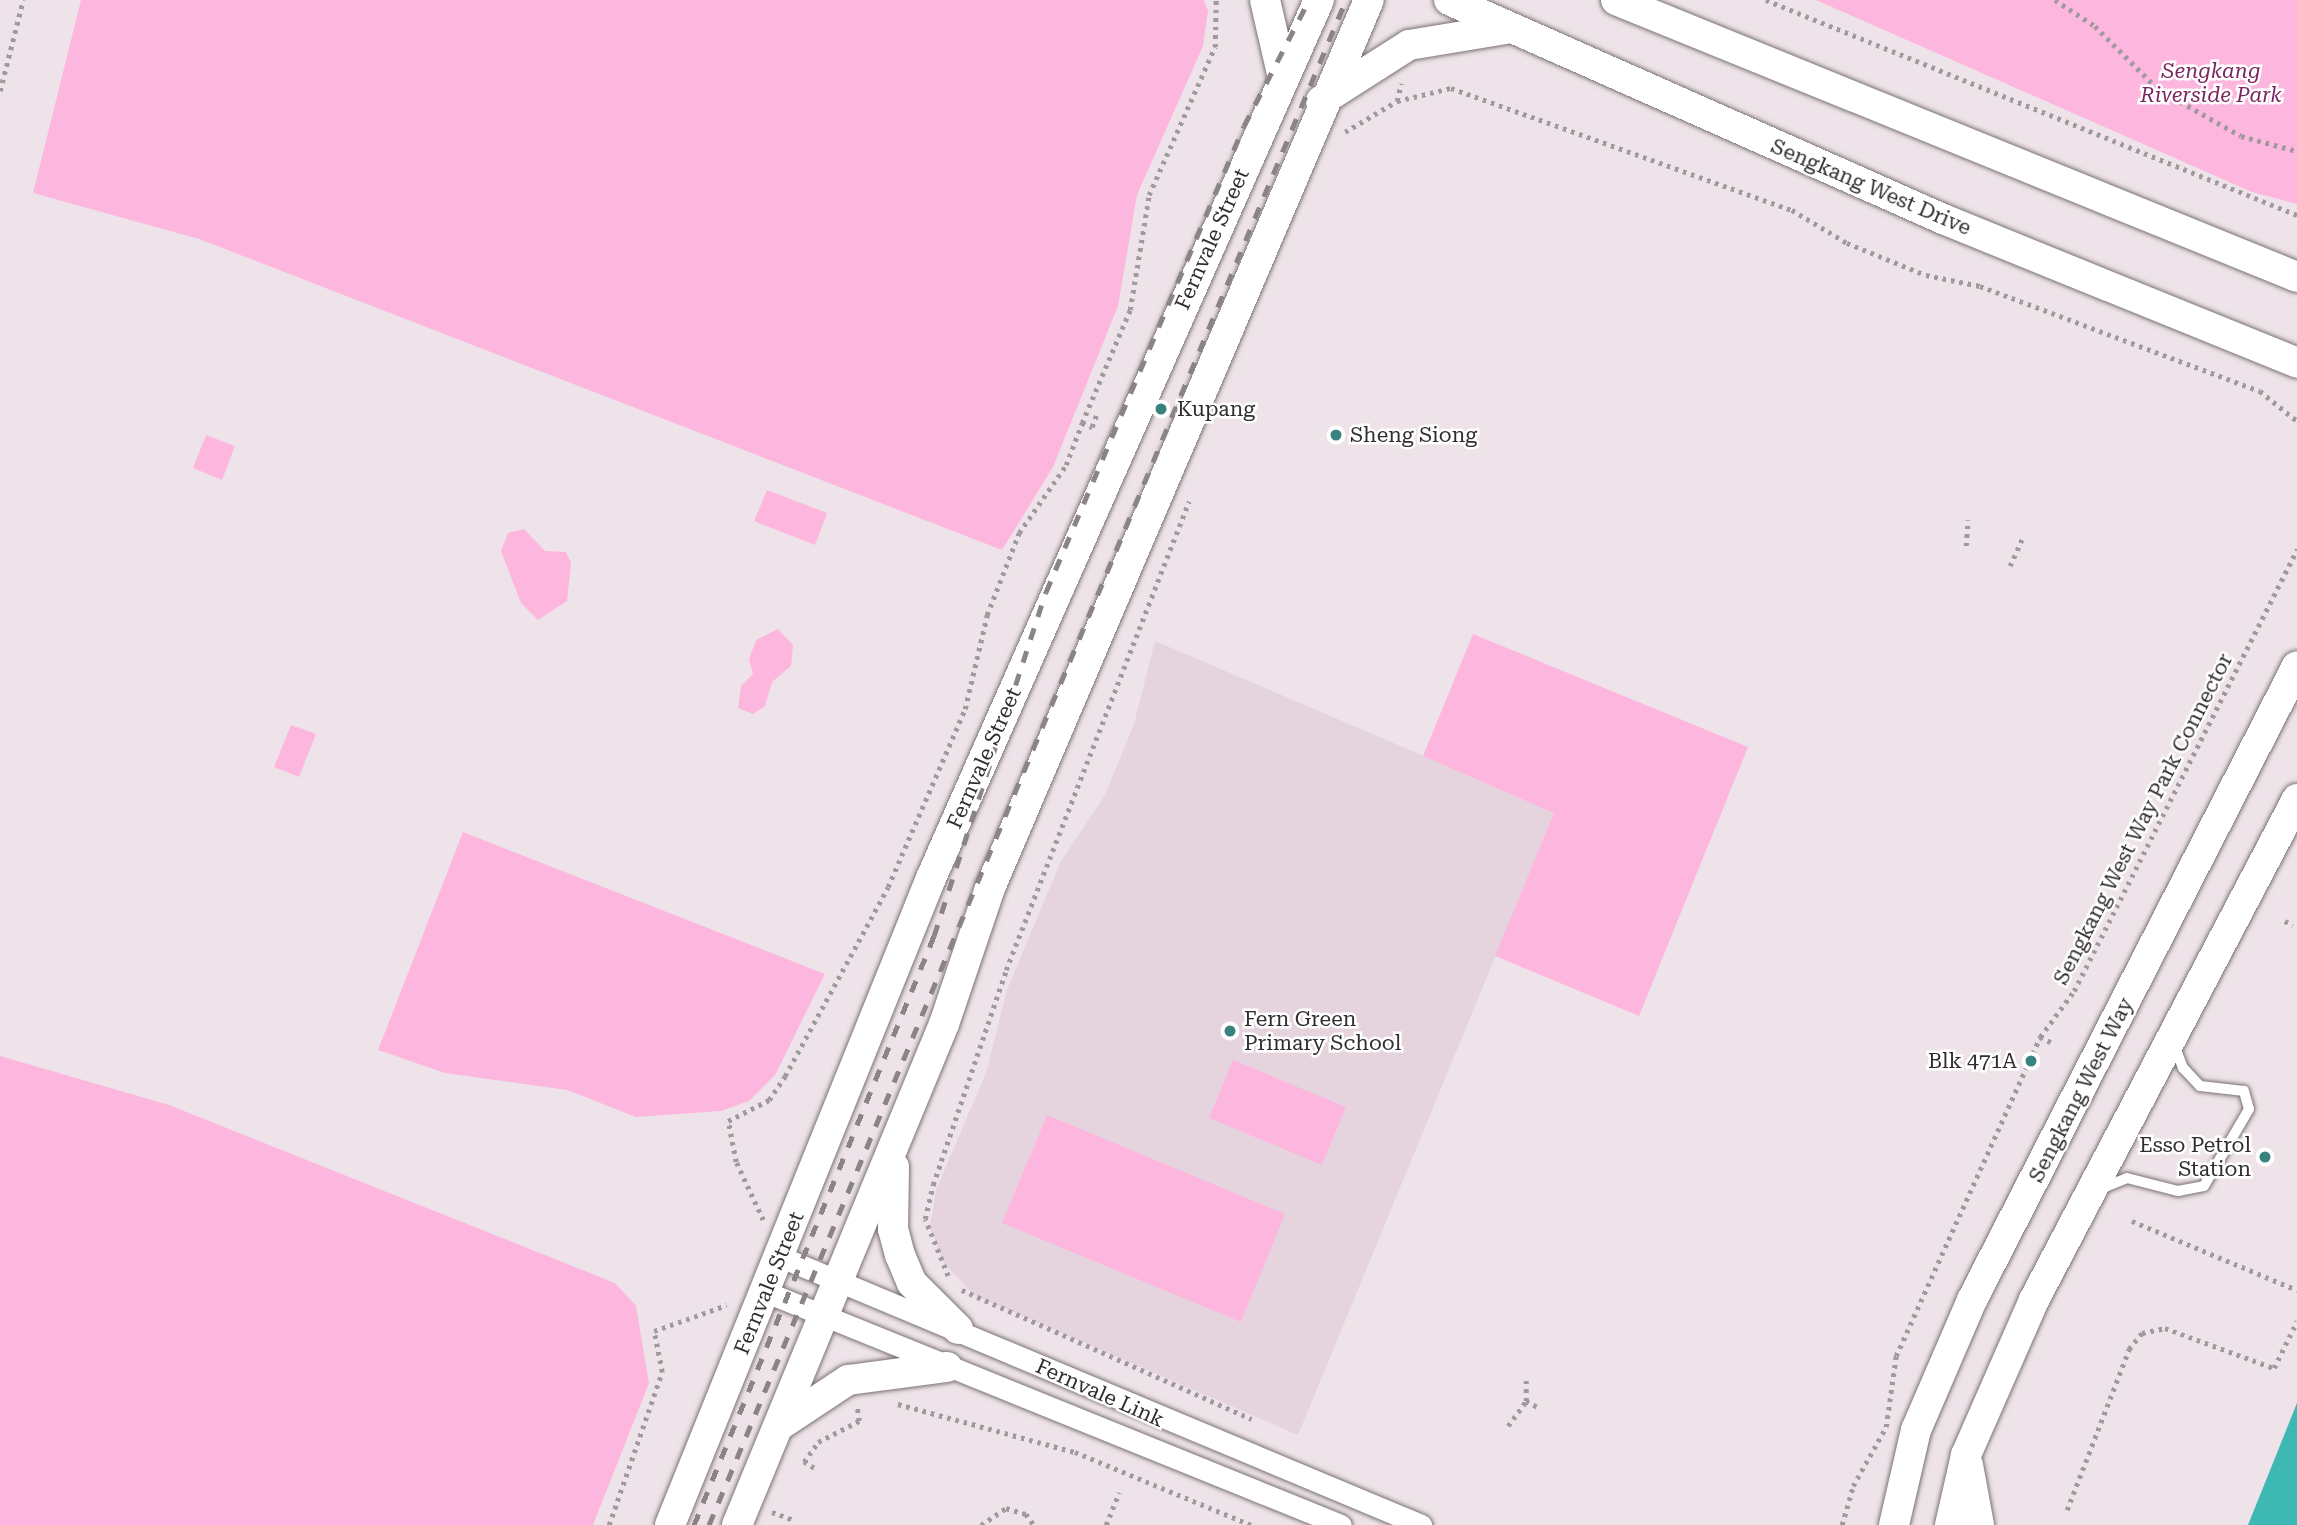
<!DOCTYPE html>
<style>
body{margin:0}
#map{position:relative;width:2297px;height:1525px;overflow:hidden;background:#ede3e8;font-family:"Roboto Serif",serif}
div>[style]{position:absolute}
.built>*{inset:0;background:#e5d4dd}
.green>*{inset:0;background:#fdb7df}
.water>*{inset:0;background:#3eb8b3}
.path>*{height:4.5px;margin-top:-2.25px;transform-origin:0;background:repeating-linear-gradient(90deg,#a0999d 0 3.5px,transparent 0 8.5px)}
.roads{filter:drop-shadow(0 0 2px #7a7276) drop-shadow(0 0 2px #7a7276)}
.lane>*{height:10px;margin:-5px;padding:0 5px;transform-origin:5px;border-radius:5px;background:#fff}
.street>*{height:21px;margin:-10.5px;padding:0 10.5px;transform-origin:10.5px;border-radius:10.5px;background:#fff}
.secondary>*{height:30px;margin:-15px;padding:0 15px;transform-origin:15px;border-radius:15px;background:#fff}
.rail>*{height:5px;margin-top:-2.5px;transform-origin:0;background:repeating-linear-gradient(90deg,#8a8487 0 12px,transparent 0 24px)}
.dots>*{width:19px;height:19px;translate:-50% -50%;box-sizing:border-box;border:4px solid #fff;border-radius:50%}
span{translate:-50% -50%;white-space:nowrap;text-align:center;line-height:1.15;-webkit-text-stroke:5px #fff;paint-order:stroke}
.park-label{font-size:21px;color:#7c265f;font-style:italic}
.street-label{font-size:21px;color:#302d2f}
.poi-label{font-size:21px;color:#302d2f}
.left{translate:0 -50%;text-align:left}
.right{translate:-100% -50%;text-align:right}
</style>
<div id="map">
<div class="built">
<div style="clip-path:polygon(1155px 641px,1555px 812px,1298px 1435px,974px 1295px,943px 1262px,930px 1227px,936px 1190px,986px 1073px,1007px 990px,1061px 861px,1105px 795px,1134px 724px)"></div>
</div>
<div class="green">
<div style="clip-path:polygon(81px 0,1204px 0,1208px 11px,1203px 46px,1137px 195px,1118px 306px,1053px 467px,1002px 550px,199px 239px,33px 193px)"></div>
<div style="clip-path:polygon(1816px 0,2297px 0,2297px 204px,2252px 192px)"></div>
<div style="clip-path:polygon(206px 435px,235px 446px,222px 480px,193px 468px)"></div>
<div style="clip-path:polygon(767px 490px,827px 513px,815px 545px,754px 521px)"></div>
<div style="clip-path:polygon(524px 529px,545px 551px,566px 552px,571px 563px,567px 601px,538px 620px,521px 603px,501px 551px,508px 533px)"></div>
<div style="clip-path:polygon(778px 629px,793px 645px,791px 666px,772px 682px,765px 706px,753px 714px,738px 708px,741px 686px,753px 674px,749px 659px,756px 640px)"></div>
<div style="clip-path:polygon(1473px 634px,1748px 747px,1639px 1016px,1495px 956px,1554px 813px,1423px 756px)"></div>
<div style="clip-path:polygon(291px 725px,316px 734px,299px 777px,274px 767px)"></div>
<div style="clip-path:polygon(463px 832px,825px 974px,775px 1075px,749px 1101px,721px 1111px,636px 1117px,567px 1090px,445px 1073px,378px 1050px)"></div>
<div style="clip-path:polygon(0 1056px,169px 1105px,615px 1283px,636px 1306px,649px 1383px,593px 1525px,0 1525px)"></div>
<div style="clip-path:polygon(1233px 1060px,1346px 1107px,1322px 1165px,1209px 1118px)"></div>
<div style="clip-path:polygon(1047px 1115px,1285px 1214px,1241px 1322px,1002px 1223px)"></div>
</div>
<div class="water">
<div style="clip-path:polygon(2297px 1403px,2297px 1525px,2248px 1525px)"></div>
</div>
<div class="path">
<div style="left:1766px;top:0;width:573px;rotate:22.04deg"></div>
<div style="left:2055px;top:0;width:48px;rotate:33deg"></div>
<div style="left:2095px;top:26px;width:89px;rotate:45deg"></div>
<div style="left:2158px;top:89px;width:95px;rotate:29.5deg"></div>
<div style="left:2241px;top:136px;width:58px;rotate:15deg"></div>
<div style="left:0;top:91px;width:94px;rotate:-75.8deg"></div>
<div style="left:1397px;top:101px;width:56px;rotate:-13.5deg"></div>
<div style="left:1451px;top:88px;width:362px;rotate:19.7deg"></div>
<div style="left:1792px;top:210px;width:64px;rotate:31deg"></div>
<div style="left:1847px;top:243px;width:85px;rotate:22.1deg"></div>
<div style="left:1926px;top:275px;width:55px;rotate:11.5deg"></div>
<div style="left:1980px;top:286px;width:299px;rotate:20.6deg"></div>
<div style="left:2260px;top:391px;width:48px;rotate:39deg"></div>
<div style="left:1345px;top:132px;width:61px;rotate:-30.8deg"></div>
<div style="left:1397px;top:101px;width:18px;rotate:-77deg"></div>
<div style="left:1082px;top:423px;width:123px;rotate:-67deg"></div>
<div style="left:1130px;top:310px;width:117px;rotate:-80.6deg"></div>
<div style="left:1149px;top:195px;width:162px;rotate:-66deg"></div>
<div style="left:1215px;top:47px;width:47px;rotate:-88.8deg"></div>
<div style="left:1966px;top:546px;width:26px;rotate:-86deg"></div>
<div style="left:2010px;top:566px;width:30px;rotate:-66deg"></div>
<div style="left:2285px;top:921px;width:9px;rotate:32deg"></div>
<div style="left:2040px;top:1037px;width:14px;rotate:25deg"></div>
<div style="left:763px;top:1220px;width:64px;rotate:-115deg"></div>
<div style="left:736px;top:1162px;width:42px;rotate:-101deg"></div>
<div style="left:728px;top:1121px;width:46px;rotate:-27.1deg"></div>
<div style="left:769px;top:1100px;width:29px;rotate:-56deg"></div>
<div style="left:785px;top:1076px;width:215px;rotate:-61.4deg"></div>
<div style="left:888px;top:887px;width:194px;rotate:-66.6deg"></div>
<div style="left:965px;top:709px;width:97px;rotate:-76.8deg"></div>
<div style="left:987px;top:615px;width:88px;rotate:-68.7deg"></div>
<div style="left:1019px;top:533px;width:83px;rotate:-55.3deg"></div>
<div style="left:1066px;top:465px;width:45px;rotate:-69.1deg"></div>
<div style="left:1082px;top:423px;width:11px;rotate:22deg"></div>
<div style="left:1092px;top:427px;width:15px;rotate:-70deg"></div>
<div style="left:2132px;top:1221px;width:179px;rotate:22.7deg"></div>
<div style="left:948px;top:1276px;width:61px;rotate:-112deg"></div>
<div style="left:925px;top:1219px;width:35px;rotate:-77deg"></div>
<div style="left:933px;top:1185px;width:227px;rotate:-71.2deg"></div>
<div style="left:1006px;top:970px;width:503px;rotate:-68.68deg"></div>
<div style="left:962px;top:1290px;width:317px;rotate:24deg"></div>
<div style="left:1526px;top:1401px;width:25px;rotate:-90deg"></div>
<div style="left:1526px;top:1401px;width:13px;rotate:27deg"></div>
<div style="left:898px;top:1404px;width:183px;rotate:15.2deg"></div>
<div style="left:1075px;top:1452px;width:191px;rotate:22.5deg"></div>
<div style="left:1508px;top:1426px;width:31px;rotate:-54deg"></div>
<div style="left:814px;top:1468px;width:12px;rotate:-149deg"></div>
<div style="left:804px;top:1462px;width:24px;rotate:-55deg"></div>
<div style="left:818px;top:1442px;width:46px;rotate:-27.1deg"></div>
<div style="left:859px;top:1421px;width:15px;rotate:-98deg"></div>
<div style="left:2067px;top:1510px;width:173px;rotate:-68.9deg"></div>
<div style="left:2129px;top:1349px;width:21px;rotate:-51deg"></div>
<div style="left:2142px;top:1333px;width:24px;rotate:-12deg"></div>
<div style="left:2165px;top:1328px;width:116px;rotate:20.2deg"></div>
<div style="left:2274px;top:1368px;width:52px;rotate:-63.9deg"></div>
<div style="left:772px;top:1512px;width:23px;rotate:20deg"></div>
<div style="left:609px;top:1525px;width:162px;rotate:-70.9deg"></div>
<div style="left:662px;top:1372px;width:42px;rotate:-101deg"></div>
<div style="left:654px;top:1331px;width:77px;rotate:-19.6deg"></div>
<div style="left:981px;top:1525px;width:30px;rotate:-34deg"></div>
<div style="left:1006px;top:1508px;width:21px;rotate:17deg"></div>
<div style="left:1026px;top:1514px;width:14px;rotate:54deg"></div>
<div style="left:1106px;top:1525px;width:35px;rotate:-68deg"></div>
<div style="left:1842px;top:1525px;width:41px;rotate:-74.2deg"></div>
<div style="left:1853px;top:1486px;width:68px;rotate:-60.8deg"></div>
<div style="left:1886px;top:1427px;width:72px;rotate:-82deg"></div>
<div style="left:1896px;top:1356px;width:350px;rotate:-65.7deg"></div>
<div style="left:2040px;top:1037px;width:57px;rotate:-53.5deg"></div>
<div style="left:2074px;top:991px;width:495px;rotate:-63.2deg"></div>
</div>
<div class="roads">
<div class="lane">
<div style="left:2100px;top:1189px;width:29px;rotate:-22deg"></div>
<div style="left:2127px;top:1178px;width:53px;rotate:14.3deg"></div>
<div style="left:2178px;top:1191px;width:26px;rotate:-11deg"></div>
<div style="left:2204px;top:1186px;width:89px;rotate:-59.7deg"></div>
<div style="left:2249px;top:1109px;width:19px;rotate:-106deg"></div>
<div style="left:2244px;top:1091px;width:44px;rotate:-173.5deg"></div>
<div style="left:2200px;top:1086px;width:25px;rotate:-133deg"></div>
<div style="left:2183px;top:1068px;width:25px;rotate:-111deg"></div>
</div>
<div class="street">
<div style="left:781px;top:1257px;width:694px;rotate:22.72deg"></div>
<div style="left:766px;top:1292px;width:620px;rotate:22.06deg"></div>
</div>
<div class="secondary">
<div style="left:1265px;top:0;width:80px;rotate:77deg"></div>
<div style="left:1449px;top:0;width:540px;rotate:23.91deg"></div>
<div style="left:1943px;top:219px;width:382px;rotate:22.1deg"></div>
<div style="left:1616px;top:0;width:735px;rotate:22.13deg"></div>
<div style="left:1321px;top:101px;width:104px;rotate:-32.5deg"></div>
<div style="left:1409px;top:45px;width:98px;rotate:-9.4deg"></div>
<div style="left:894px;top:1167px;width:62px;rotate:90.9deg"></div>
<div style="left:893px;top:1229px;width:27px;rotate:75deg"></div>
<div style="left:900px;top:1255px;width:30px;rotate:67deg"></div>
<div style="left:912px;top:1283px;width:65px;rotate:45deg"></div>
<div style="left:780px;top:1425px;width:82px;rotate:-33.5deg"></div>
<div style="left:848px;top:1380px;width:100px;rotate:-7.5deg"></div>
<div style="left:1968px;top:1465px;width:61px;rotate:79.6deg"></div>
<div style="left:670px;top:1525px;width:698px;rotate:-68.03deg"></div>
<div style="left:931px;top:878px;width:960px;rotate:-66.16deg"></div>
<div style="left:737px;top:1525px;width:542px;rotate:-67.55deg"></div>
<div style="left:944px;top:1024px;width:144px;rotate:-71.3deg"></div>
<div style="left:990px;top:888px;width:965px;rotate:-66.89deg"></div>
<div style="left:1894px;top:1525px;width:98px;rotate:-77deg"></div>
<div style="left:1916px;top:1430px;width:142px;rotate:-66.7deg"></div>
<div style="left:1972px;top:1300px;width:712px;rotate:-62.86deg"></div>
<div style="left:1950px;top:1525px;width:72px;rotate:-77.1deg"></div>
<div style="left:1966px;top:1455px;width:169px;rotate:-66.3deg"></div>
<div style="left:2034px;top:1300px;width:566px;rotate:-62.3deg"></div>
</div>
</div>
<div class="rail">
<div style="left:694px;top:1525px;width:636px;rotate:-67.83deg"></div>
<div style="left:934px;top:936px;width:362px;rotate:-72deg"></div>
<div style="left:1046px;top:592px;width:506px;rotate:-66.98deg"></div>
<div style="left:1244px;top:126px;width:142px;rotate:-62.7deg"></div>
<div style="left:709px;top:1525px;width:1653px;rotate:-67.33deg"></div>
</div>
<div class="dots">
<div style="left:1161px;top:409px;background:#3a827f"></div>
<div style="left:1336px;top:435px;background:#3a827f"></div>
<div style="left:1230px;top:1031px;background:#3a827f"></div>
<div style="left:2031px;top:1061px;background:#3a827f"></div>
<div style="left:2265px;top:1157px;background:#3a827f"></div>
</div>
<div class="park-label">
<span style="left:2211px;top:83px">Sengkang<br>Riverside Park</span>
</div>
<div class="street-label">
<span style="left:1871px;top:187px;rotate:23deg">Sengkang West Drive</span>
<span style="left:1212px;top:239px;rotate:-66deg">Fernvale Street</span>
<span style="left:984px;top:758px;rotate:-66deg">Fernvale Street</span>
<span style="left:2143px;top:819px;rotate:-63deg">Sengkang West Way Park Connector</span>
<span style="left:2081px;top:1090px;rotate:-63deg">Sengkang West Way</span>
<span style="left:769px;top:1283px;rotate:-68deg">Fernvale Street</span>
<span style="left:1100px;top:1393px;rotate:24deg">Fernvale Link</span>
</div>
<div class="poi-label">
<span class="left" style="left:1177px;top:409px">Kupang</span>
<span class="left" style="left:1350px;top:435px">Sheng Siong</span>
<span class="left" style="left:1244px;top:1031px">Fern Green<br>Primary School</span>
<span class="right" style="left:2017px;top:1061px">Blk 471A</span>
<span class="right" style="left:2251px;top:1157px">Esso Petrol<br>Station</span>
</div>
</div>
